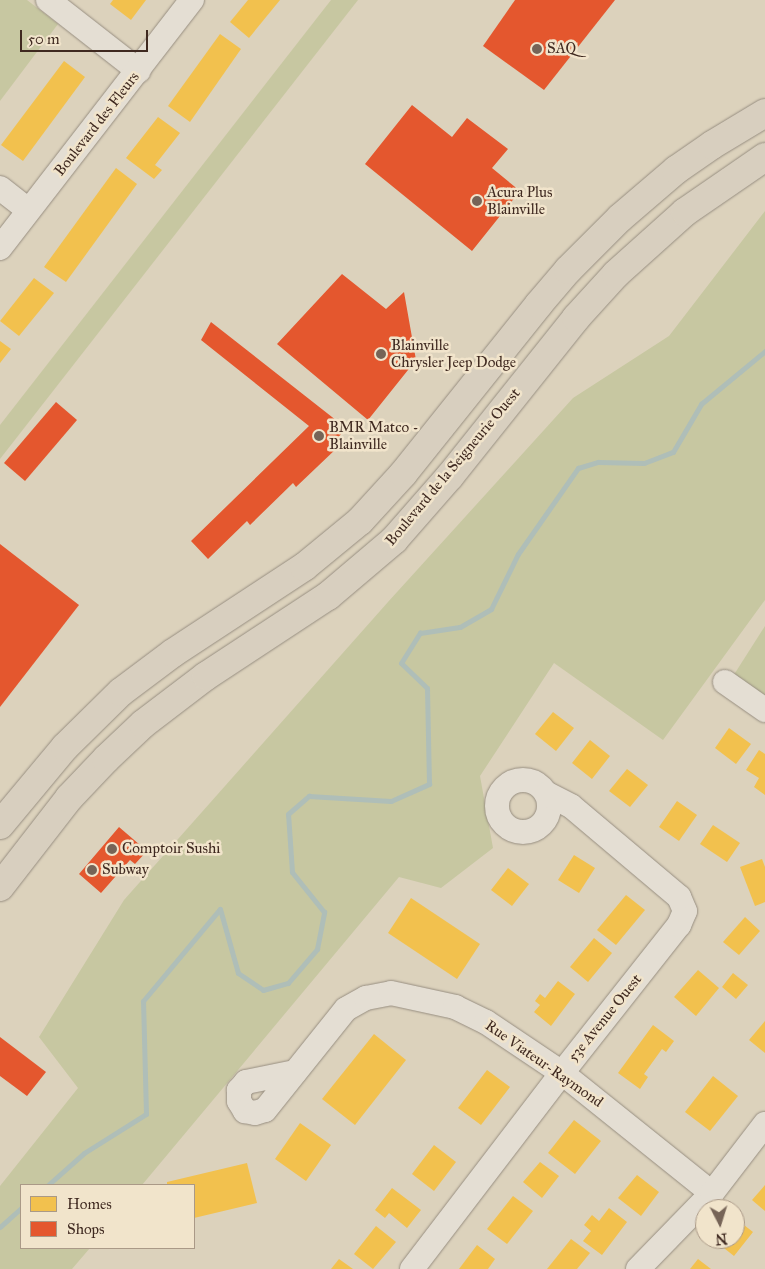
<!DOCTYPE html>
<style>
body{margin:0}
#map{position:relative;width:765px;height:1269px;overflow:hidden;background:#dcd2bc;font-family:"IM FELL Great Primer",serif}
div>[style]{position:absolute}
.green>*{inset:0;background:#c7c7a1}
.homes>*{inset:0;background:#f2c14e}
.shops>*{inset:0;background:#e4572e}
.stream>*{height:5px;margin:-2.5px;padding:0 2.5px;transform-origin:2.5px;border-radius:2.5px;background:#afbeb8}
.roads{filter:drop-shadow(0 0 1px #978e81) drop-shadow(0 0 1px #978e81)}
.minor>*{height:24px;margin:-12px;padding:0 12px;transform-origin:12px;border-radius:12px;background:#e4ded3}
.minor>.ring{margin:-12px;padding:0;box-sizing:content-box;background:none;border:24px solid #e4ded3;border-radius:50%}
.major>*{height:28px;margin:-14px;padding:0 14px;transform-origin:14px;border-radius:14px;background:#d8cfbf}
.dots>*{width:14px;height:14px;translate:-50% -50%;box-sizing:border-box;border:2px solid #f1e4cb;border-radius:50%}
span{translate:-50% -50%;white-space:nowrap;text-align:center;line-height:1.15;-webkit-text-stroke:5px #f1e4cb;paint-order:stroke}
.poi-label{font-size:15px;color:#3f2920}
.left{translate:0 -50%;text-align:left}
.street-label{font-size:15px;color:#3f2920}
.legend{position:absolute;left:20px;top:1184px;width:175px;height:65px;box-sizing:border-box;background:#f1e4cb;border:1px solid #aa9987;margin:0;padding:6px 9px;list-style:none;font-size:15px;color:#3f2920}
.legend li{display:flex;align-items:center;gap:10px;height:25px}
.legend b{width:25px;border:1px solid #aa9987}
.north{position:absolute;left:695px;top:1199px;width:50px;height:50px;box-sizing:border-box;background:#f1e4cb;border:1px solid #aa9987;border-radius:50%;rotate:175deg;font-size:14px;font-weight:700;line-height:20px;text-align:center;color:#3f2920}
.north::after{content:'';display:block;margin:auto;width:18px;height:22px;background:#766457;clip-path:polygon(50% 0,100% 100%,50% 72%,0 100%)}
.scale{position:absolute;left:20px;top:30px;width:128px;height:22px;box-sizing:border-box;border:2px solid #3f2920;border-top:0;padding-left:6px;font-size:15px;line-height:18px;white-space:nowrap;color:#3f2920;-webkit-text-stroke:4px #f1e4cb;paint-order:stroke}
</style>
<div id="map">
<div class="green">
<div style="clip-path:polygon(0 0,27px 0,58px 24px,0 101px)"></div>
<div style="clip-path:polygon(331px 0,358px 0,0 459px,0 425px)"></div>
<div style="clip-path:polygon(765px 211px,765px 600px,663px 740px,554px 663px,480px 776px,493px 848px,441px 888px,399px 877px,142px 1185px,21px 1185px,21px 1248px,90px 1248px,72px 1269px,0 1269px,0 1186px,78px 1088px,39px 1037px,124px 900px,388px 602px,573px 398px,669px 336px)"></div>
<div style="clip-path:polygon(765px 626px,765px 710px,728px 684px)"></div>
</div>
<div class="homes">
<div style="clip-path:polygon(113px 0,146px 0,131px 20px,110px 4px)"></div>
<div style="clip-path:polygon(248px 0,280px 0,249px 38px,230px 22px)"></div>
<div style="clip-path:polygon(220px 34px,241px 49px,190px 122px,168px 106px)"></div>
<div style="clip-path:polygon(64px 61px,85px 77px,23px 161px,1px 145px)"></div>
<div style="clip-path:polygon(158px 117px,180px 133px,155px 165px,162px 170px,154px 179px,126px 158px)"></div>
<div style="clip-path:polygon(116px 168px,137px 184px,66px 282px,44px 267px)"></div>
<div style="clip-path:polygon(34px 278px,54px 293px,19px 336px,0 321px)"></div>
<div style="clip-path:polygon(0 341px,11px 349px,0 363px)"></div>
<div style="clip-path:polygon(553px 712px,574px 728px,556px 751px,535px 734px)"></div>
<div style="clip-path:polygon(729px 728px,751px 744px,736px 764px,715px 748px)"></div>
<div style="clip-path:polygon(590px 740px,610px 756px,592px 779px,572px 763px)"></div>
<div style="clip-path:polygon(759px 750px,765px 754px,765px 795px,754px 787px,759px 778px,746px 770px)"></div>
<div style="clip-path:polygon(627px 769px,648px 785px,630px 807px,609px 791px)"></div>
<div style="clip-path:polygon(677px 801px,697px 815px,679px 841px,659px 827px)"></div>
<div style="clip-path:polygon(713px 825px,740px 843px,727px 862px,700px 844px)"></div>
<div style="clip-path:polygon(574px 855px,595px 868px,579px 893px,558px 880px)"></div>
<div style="clip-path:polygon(762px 859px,765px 867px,765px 902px,755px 906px,740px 867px)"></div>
<div style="clip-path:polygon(508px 868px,529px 884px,512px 906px,491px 890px)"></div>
<div style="clip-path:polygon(626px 895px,645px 910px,616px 945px,597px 930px)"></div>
<div style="clip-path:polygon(411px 898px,480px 944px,457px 979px,388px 933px)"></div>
<div style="clip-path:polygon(745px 917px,760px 931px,739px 955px,723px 942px)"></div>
<div style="clip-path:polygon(594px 938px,612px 953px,588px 982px,570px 967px)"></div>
<div style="clip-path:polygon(698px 970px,719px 988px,696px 1016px,674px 997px)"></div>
<div style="clip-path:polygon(733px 973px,748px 985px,736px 999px,722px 987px)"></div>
<div style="clip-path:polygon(558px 981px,575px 994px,551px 1026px,534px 1012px,540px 1005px,535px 1001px,540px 994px,545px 998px)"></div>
<div style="clip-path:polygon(765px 1021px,765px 1053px,749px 1040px)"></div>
<div style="clip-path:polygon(653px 1025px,674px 1041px,666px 1052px,662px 1049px,644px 1074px,648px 1077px,640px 1089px,618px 1073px)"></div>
<div style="clip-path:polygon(374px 1034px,406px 1060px,355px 1125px,322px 1099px)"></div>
<div style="clip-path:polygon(487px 1070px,510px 1087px,481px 1125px,458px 1108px)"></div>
<div style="clip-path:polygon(713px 1076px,738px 1096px,710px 1131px,685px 1112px)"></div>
<div style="clip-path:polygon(574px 1120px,601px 1141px,575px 1174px,548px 1153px)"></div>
<div style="clip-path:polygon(300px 1123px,331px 1145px,306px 1181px,275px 1159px)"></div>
<div style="clip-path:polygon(434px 1145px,456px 1162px,434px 1191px,412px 1174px)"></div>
<div style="clip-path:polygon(540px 1162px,559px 1176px,542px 1198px,523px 1182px)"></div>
<div style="clip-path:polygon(247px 1163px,257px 1203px,194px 1218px,194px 1185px,167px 1185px,167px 1182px)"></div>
<div style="clip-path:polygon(637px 1175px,659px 1192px,641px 1216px,618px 1198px)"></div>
<div style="clip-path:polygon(765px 1185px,765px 1211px,752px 1200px)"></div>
<div style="clip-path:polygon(392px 1188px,421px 1210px,407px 1228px,389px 1213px,385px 1218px,375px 1210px)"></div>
<div style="clip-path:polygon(513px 1196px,533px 1211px,507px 1244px,487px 1229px)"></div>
<div style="clip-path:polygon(609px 1208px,627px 1222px,602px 1255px,583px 1241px,591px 1231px,584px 1225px,592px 1215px,599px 1221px)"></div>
<div style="clip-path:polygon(735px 1218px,753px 1232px,734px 1256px,715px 1241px,717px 1239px,735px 1239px)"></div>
<div style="clip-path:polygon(376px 1226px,396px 1242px,373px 1269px,354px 1254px)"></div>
<div style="clip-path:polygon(571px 1239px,590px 1253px,577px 1269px,547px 1269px)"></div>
<div style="clip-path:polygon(477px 1245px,495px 1259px,488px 1269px,459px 1269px)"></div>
<div style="clip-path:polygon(339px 1259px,353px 1269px,331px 1269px)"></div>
<div style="clip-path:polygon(698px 1259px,711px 1269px,690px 1269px)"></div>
</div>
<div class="shops">
<div style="clip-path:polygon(515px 0,615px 0,544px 90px,483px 46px)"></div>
<div style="clip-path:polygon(412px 105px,452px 137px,467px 118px,508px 149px,492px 168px,520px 191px,472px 251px,365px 164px)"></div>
<div style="clip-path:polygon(342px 274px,386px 309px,404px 292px,416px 360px,368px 420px,277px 344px)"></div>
<div style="clip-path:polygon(211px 322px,346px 428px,333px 444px,338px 447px,296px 487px,293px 483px,250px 525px,247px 521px,208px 559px,191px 541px,309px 426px,201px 340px)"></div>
<div style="clip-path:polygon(56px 402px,77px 420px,25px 481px,4px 463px)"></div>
<div style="clip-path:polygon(0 544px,79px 605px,0 707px)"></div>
<div style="clip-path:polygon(119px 827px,147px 851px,135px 864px,130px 860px,101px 893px,79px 874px)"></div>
<div style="clip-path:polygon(0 1037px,46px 1072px,27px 1096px,0 1076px)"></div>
</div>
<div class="stream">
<div style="left:48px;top:1185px;width:48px;rotate:-41.6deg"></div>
<div style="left:84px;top:1153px;width:73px;rotate:-32.2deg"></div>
<div style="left:146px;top:1114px;width:113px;rotate:-91.5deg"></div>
<div style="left:143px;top:1001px;width:120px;rotate:-50.1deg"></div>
<div style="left:220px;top:909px;width:66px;rotate:74.3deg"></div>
<div style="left:238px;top:973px;width:30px;rotate:34deg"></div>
<div style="left:263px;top:990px;width:26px;rotate:-16deg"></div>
<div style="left:288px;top:983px;width:45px;rotate:-49.5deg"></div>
<div style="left:317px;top:949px;width:38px;rotate:-79deg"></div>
<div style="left:324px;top:912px;width:51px;rotate:-128.7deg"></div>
<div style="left:292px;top:872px;width:58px;rotate:-93.9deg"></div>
<div style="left:288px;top:814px;width:28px;rotate:-41deg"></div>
<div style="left:309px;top:796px;width:82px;rotate:3.5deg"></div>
<div style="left:391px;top:801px;width:42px;rotate:-24.1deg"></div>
<div style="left:429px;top:784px;width:96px;rotate:-91.2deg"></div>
<div style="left:427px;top:688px;width:36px;rotate:-136deg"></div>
<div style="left:401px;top:663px;width:36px;rotate:-58deg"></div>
<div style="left:420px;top:633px;width:40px;rotate:-8.5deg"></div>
<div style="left:460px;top:627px;width:36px;rotate:-30deg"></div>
<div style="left:491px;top:609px;width:61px;rotate:-63.9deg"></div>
<div style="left:518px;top:554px;width:105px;rotate:-55.1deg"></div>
<div style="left:578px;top:468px;width:21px;rotate:-17deg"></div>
<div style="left:598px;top:462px;width:46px;rotate:1.2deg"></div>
<div style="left:644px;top:463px;width:31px;rotate:-21deg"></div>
<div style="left:673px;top:452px;width:56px;rotate:-59.7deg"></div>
<div style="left:701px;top:404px;width:83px;rotate:-39.6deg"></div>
<div style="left:0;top:1227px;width:28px;rotate:-42deg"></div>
</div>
<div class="roads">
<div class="minor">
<div style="left:48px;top:0;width:115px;rotate:38deg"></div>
<div style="left:0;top:188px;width:36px;rotate:38deg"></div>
<div style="left:0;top:248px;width:314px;rotate:-52.3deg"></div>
<div style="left:725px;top:682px;width:49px;rotate:35deg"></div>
<div class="ring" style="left:497px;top:780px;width:28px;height:28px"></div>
<div style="left:295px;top:1072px;width:50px;rotate:168.5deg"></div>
<div style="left:246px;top:1082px;width:11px;rotate:131deg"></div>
<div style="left:239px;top:1090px;width:11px;rotate:90deg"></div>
<div style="left:239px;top:1101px;width:12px;rotate:59deg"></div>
<div style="left:245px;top:1111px;width:10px;rotate:11deg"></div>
<div style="left:255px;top:1113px;width:10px;rotate:-17deg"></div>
<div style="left:265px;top:1110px;width:129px;rotate:-51.3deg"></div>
<div style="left:346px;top:1009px;width:23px;rotate:-29deg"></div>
<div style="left:366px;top:998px;width:25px;rotate:-11deg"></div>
<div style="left:391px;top:993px;width:66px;rotate:12.3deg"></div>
<div style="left:455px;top:1007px;width:34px;rotate:26deg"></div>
<div style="left:486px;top:1022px;width:92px;rotate:33.9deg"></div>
<div style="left:562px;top:1073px;width:192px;rotate:38.7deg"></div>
<div style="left:412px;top:1269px;width:247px;rotate:-52.6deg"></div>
<div style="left:562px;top:1073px;width:189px;rotate:-51.7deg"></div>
<div style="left:679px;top:925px;width:15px;rotate:-67deg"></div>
<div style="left:685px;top:911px;width:15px;rotate:-113deg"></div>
<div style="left:679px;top:897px;width:141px;rotate:-139.9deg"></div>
<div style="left:571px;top:806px;width:27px;rotate:-153deg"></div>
<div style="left:638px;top:1269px;width:106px;rotate:-45.8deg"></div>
<div style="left:712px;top:1193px;width:87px;rotate:-52.5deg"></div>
</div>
<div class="major">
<div style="left:0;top:825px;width:102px;rotate:-50.2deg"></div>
<div style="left:65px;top:747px;width:78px;rotate:-44.5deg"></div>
<div style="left:121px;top:692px;width:65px;rotate:-36.9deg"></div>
<div style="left:173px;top:653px;width:157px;rotate:-33.3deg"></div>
<div style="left:304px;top:567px;width:72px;rotate:-39.4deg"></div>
<div style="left:360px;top:521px;width:64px;rotate:-47.5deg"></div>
<div style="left:403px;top:474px;width:218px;rotate:-51.3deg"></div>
<div style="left:539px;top:304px;width:45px;rotate:-49.5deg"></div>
<div style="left:568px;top:270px;width:74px;rotate:-45deg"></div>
<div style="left:620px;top:218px;width:74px;rotate:-40.6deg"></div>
<div style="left:676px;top:170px;width:44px;rotate:-34.8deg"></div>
<div style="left:712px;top:145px;width:62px;rotate:-31.1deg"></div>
<div style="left:0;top:887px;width:113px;rotate:-52.2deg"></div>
<div style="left:69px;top:798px;width:54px;rotate:-46.5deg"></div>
<div style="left:106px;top:759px;width:51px;rotate:-43.4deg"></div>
<div style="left:143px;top:724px;width:79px;rotate:-37.3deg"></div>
<div style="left:206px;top:676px;width:146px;rotate:-33.3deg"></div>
<div style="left:328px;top:596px;width:87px;rotate:-40.3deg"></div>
<div style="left:394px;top:540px;width:85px;rotate:-48.8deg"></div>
<div style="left:450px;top:476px;width:202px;rotate:-51.4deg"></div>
<div style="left:576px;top:318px;width:59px;rotate:-47.7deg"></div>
<div style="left:616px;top:274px;width:93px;rotate:-41.9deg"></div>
<div style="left:685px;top:212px;width:97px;rotate:-34.5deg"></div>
</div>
</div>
<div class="dots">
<div style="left:537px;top:49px;background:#766457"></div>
<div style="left:477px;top:201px;background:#766457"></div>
<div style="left:381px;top:354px;background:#766457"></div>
<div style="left:319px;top:436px;background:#766457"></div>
<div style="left:112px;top:849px;background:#766457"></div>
<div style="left:92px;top:870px;background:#766457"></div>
</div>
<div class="poi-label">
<span class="left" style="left:547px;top:49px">SAQ</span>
<span class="left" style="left:487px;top:201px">Acura Plus<br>Blainville</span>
<span class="left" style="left:391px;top:354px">Blainville<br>Chrysler Jeep Dodge</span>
<span class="left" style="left:329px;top:436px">BMR Matco -<br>Blainville</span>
<span class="left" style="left:122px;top:849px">Comptoir Sushi</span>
<span class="left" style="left:102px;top:870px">Subway</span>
</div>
<div class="street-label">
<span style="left:97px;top:124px;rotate:-52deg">Boulevard des Fleurs</span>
<span style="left:453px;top:467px;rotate:-50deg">Boulevard de la Seigneurie Ouest</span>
<span style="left:605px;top:1018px;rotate:-51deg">53e Avenue Ouest</span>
<span style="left:544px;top:1064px;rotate:35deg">Rue Viateur-Raymond</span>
</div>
<ul class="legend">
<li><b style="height:14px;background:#f2c14e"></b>Homes</li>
<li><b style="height:14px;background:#e4572e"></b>Shops</li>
</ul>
<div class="north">N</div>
<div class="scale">50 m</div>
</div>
